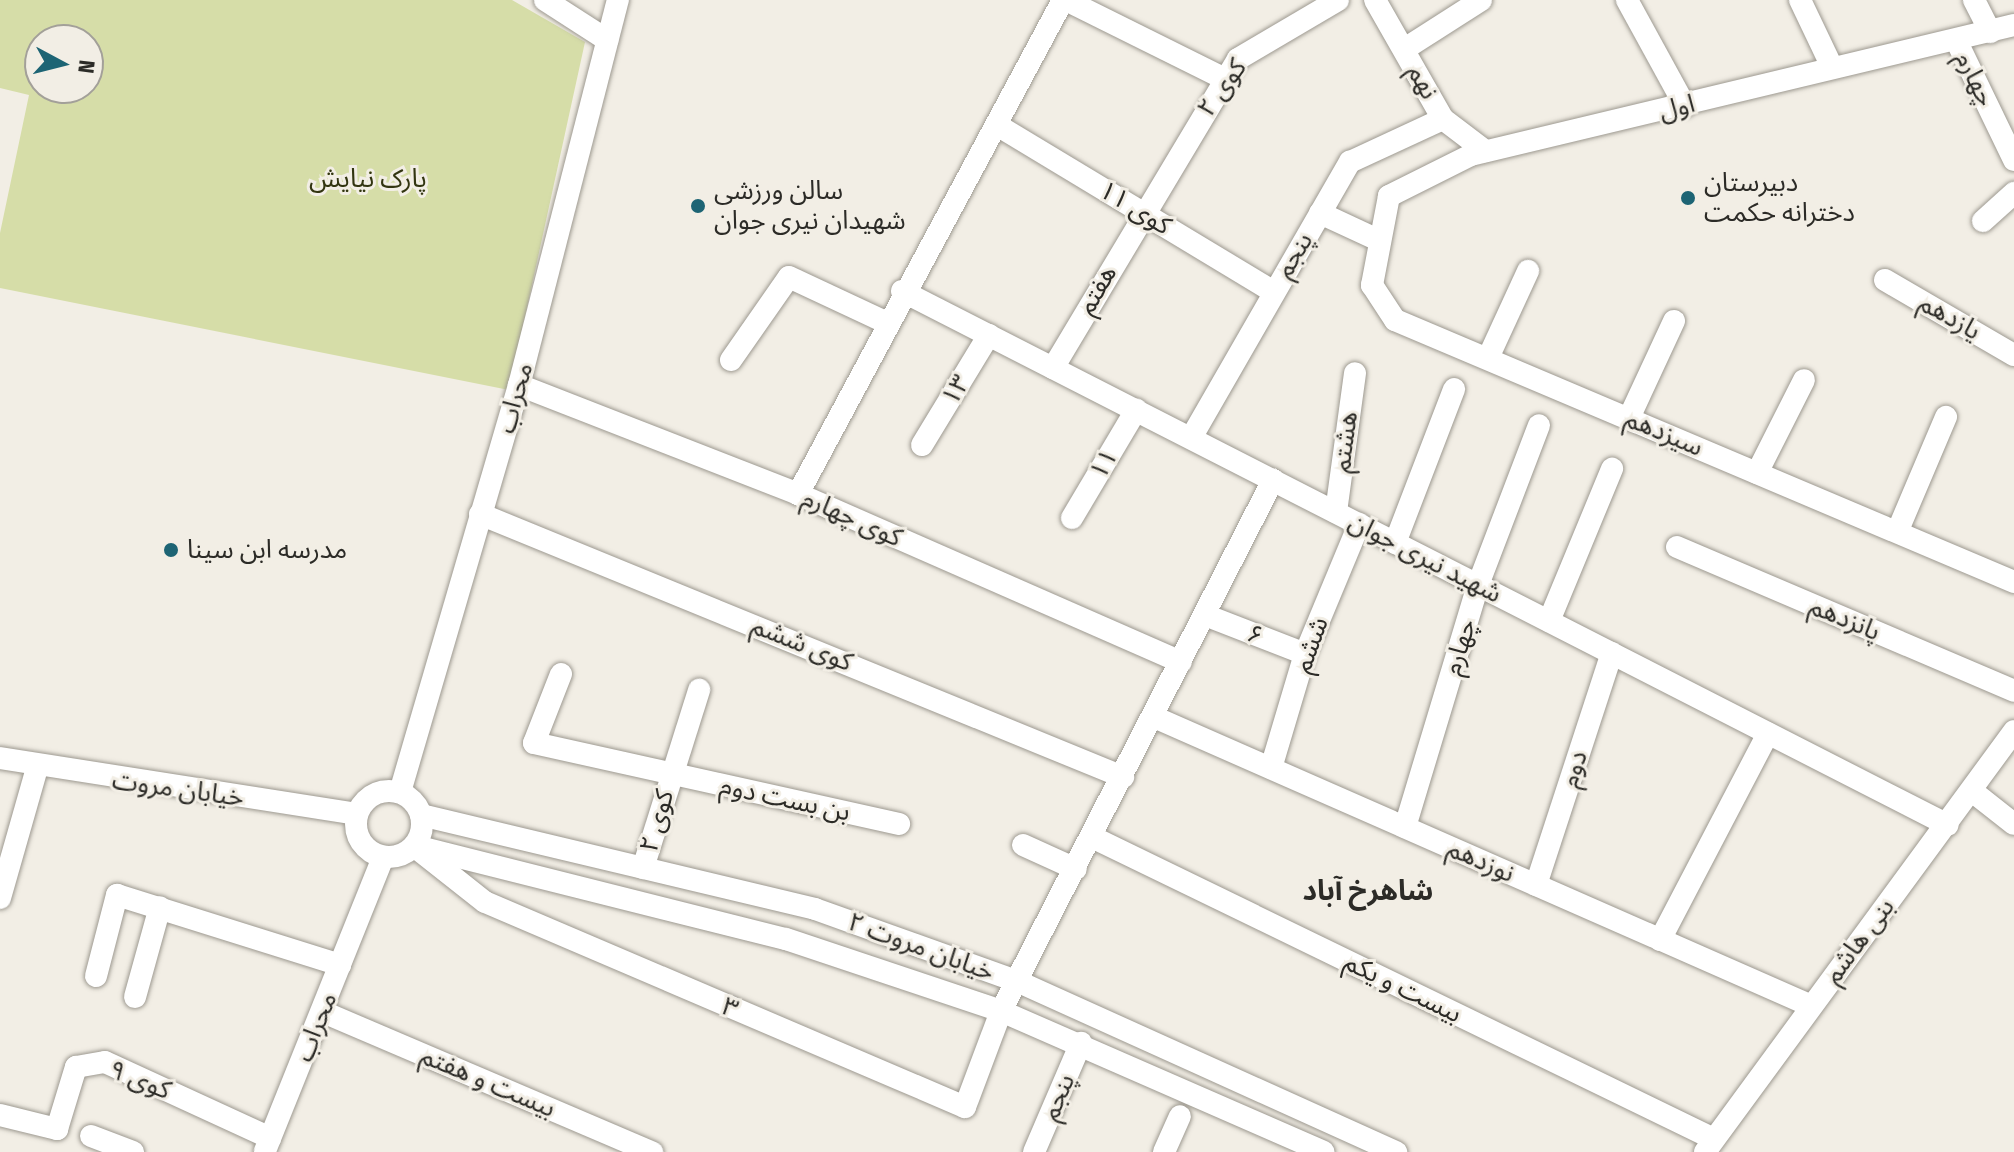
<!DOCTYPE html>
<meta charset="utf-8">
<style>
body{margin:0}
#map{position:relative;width:2014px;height:1152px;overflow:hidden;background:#f2eee5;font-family:"Fira Sans Condensed","Noto Sans Arabic",sans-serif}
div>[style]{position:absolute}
.green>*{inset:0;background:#d6dda8}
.roads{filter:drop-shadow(0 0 2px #9d9990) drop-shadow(0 0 2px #9d9990)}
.minor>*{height:22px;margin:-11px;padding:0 11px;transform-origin:11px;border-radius:11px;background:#fff}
.minor>.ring{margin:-11px;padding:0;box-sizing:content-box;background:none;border:22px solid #fff;border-radius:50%}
.dots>*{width:22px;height:22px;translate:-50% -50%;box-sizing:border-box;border:4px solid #f2eee5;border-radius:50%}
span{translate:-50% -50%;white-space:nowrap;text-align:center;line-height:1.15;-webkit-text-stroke:6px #f2eee5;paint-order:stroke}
.street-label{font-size:26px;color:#2c2b27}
.park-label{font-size:26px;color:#323510}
.poi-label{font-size:26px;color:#2c2b27}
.left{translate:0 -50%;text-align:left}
.neighbourhood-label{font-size:28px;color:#2c2b27;font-weight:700}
.north{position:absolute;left:24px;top:24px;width:80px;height:80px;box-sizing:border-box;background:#f2eee5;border:2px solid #a3a099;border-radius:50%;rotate:97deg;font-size:22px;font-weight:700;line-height:32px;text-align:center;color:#2c2b27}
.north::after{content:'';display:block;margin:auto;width:28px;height:36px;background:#1d6474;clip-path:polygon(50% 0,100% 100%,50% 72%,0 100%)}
</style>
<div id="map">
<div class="green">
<div style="clip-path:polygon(evenodd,0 0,512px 0,585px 42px,509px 390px,0 288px,0 233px,29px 95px,0 88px,0 0,40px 40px,88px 40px,88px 88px,40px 88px,40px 40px)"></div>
</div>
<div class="roads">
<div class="minor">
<div style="left:545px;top:0;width:74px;rotate:32.8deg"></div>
<div style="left:1066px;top:0;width:178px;rotate:26.4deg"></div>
<div style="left:1375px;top:0;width:137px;rotate:60.3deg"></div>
<div style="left:1443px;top:119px;width:53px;rotate:37.3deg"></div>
<div style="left:1627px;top:0;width:121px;rotate:61.3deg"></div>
<div style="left:1800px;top:0;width:74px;rotate:64.5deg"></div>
<div style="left:1974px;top:0;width:36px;rotate:63deg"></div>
<div style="left:2014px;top:25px;width:558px;rotate:166.54deg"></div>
<div style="left:1471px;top:155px;width:92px;rotate:153.4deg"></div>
<div style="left:1389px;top:196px;width:91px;rotate:100.8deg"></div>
<div style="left:1372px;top:285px;width:42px;rotate:56.7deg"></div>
<div style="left:1395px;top:320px;width:672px;rotate:22.94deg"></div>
<div style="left:1957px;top:42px;width:131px;rotate:64.2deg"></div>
<div style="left:1406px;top:48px;width:89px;rotate:-32.6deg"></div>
<div style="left:997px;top:125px;width:321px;rotate:31.1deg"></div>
<div style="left:1320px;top:213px;width:62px;rotate:24.9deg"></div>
<div style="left:1983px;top:221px;width:42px;rotate:-42.1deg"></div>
<div style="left:1885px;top:280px;width:149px;rotate:30.2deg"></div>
<div style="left:902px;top:291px;width:1174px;rotate:27.05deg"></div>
<div style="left:1488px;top:358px;width:96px;rotate:-65.3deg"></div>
<div style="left:731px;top:360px;width:101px;rotate:-55.1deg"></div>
<div style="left:789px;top:277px;width:108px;rotate:25.1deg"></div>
<div style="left:1053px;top:368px;width:360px;rotate:-59.1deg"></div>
<div style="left:1238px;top:59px;width:116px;rotate:-30.5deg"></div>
<div style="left:519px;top:385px;width:300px;rotate:21.3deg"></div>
<div style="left:798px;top:494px;width:418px;rotate:23.7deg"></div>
<div style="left:1629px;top:418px;width:107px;rotate:-65.1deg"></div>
<div style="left:1191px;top:438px;width:319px;rotate:-60.1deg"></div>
<div style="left:1350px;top:162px;width:102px;rotate:-24.8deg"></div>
<div style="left:922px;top:445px;width:129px;rotate:-58.7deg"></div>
<div style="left:1757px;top:473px;width:104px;rotate:-63.2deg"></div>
<div style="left:798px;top:494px;width:561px;rotate:-61.79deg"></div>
<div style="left:1336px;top:512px;width:140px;rotate:-82.2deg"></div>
<div style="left:480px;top:514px;width:695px;rotate:22.25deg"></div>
<div style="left:1072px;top:518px;width:126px;rotate:-59.3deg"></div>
<div style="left:1898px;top:530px;width:123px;rotate:-67deg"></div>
<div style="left:1395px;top:543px;width:165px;rotate:-69deg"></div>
<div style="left:1677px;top:547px;width:366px;rotate:23.1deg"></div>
<div style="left:1205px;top:615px;width:107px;rotate:21.3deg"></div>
<div style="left:1549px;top:621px;width:165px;rotate:-67.5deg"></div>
<div style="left:561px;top:674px;width:74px;rotate:111.4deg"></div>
<div style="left:534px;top:743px;width:374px;rotate:12.5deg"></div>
<div style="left:1154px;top:717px;width:716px;rotate:23.73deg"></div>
<div style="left:0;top:758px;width:361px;rotate:8.9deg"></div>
<div style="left:1271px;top:768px;width:119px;rotate:-73.4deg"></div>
<div style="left:1305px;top:654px;width:141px;rotate:-67.4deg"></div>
<div class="ring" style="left:356px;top:791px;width:44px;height:44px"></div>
<div style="left:1972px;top:791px;width:53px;rotate:38.2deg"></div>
<div style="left:400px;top:792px;width:424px;rotate:-73.7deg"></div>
<div style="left:519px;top:385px;width:398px;rotate:-75.6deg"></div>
<div style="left:421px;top:815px;width:405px;rotate:13.4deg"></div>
<div style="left:815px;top:909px;width:217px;rotate:19.7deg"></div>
<div style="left:1019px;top:982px;width:414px;rotate:24.3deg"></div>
<div style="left:1405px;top:827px;width:253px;rotate:-73.2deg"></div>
<div style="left:1478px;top:585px;width:171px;rotate:-69.1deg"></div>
<div style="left:1092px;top:837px;width:691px;rotate:25.9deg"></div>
<div style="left:1023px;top:845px;width:58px;rotate:24.4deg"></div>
<div style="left:414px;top:846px;width:90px;rotate:38.3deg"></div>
<div style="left:485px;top:902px;width:522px;rotate:23.13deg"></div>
<div style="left:965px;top:1107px;width:103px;rotate:-69.4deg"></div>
<div style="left:1001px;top:1011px;width:597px;rotate:-62.88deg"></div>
<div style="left:423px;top:848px;width:374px;rotate:14.1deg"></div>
<div style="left:786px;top:939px;width:227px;rotate:18.5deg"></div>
<div style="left:1001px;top:1011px;width:352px;rotate:23.6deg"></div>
<div style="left:643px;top:868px;width:187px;rotate:-72.5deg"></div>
<div style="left:1536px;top:885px;width:244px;rotate:-71.9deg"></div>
<div style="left:0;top:898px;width:135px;rotate:-74.1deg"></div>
<div style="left:1660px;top:940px;width:233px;rotate:-62.4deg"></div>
<div style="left:96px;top:976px;width:84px;rotate:-75.5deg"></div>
<div style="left:117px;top:895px;width:234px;rotate:17.4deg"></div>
<div style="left:135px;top:997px;width:93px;rotate:-74.5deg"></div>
<div style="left:323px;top:1012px;width:358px;rotate:23.1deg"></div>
<div style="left:0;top:1115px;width:59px;rotate:13.8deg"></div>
<div style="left:57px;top:1129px;width:65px;rotate:-73deg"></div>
<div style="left:76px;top:1067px;width:29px;rotate:-10deg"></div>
<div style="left:105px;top:1062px;width:182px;rotate:24.7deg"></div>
<div style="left:91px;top:1136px;width:45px;rotate:20.9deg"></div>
<div style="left:265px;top:1151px;width:317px;rotate:-68.1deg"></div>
<div style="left:1034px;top:1152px;width:119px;rotate:-66.7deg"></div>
<div style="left:1164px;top:1152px;width:39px;rotate:-66deg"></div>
<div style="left:1705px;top:1152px;width:522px;rotate:-53.72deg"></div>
</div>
</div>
<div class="dots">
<div style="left:1688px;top:198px;background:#1d6474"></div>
<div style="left:698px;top:206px;background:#1d6474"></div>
<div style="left:171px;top:550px;background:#1d6474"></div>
</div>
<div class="street-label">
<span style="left:1975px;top:79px;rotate:64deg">چهارم</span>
<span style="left:1423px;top:82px;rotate:62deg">نهم</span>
<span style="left:1222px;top:88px;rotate:-54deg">کوی ۲</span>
<span style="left:1677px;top:108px;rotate:-14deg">اول</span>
<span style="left:1135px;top:208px;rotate:31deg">کوی ۱۱</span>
<span style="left:1294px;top:255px;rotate:-58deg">پنجم</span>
<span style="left:1097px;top:290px;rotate:-60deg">هفتم</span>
<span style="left:1950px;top:317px;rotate:30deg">یازدهم</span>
<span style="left:956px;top:390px;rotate:-59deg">۱۳</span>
<span style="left:515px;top:398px;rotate:-74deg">محراب</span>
<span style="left:1664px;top:433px;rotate:23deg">سیزدهم</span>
<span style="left:1345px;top:442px;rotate:-82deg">هشتم</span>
<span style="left:1104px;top:464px;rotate:-60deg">۱۱</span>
<span style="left:852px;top:518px;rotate:24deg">کوی چهارم</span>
<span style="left:1425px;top:558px;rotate:27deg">شهید نیری جوان</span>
<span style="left:1845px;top:619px;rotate:23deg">پانزدهم</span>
<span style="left:1255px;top:635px;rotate:22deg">۶</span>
<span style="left:802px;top:644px;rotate:22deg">کوی ششم</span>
<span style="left:1311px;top:645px;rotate:-70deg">ششم</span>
<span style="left:1460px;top:647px;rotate:-73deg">چهارم</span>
<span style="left:1574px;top:769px;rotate:-72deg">دوم</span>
<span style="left:178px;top:789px;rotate:8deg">خیابان مروت</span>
<span style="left:785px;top:799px;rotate:12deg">بن بست دوم</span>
<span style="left:657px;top:821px;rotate:-74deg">کوی ۲</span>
<span style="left:1481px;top:861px;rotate:24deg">نوزدهم</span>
<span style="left:1859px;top:941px;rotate:-53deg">بنی هاشم</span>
<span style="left:921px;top:947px;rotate:20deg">خیابان مروت ۲</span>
<span style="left:1403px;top:988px;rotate:26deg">بیست و یکم</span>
<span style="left:730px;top:1008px;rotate:23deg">۳</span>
<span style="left:316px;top:1027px;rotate:-68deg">محراب</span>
<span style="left:140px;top:1080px;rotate:22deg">کوی ۹</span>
<span style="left:488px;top:1082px;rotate:23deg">بیست و هفتم</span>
<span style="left:1058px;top:1097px;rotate:-66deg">پنجم</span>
</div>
<div class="park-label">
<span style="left:368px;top:179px">پارک نیایش</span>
</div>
<div class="poi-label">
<span class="left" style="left:1704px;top:198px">دبیرستان<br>دخترانه حکمت</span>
<span class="left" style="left:714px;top:206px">سالن ورزشی<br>شهیدان نیری جوان</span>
<span class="left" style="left:187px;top:550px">مدرسه ابن سینا</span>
</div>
<div class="neighbourhood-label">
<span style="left:1368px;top:891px">شاهرخ آباد</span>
</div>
<div class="north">N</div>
</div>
